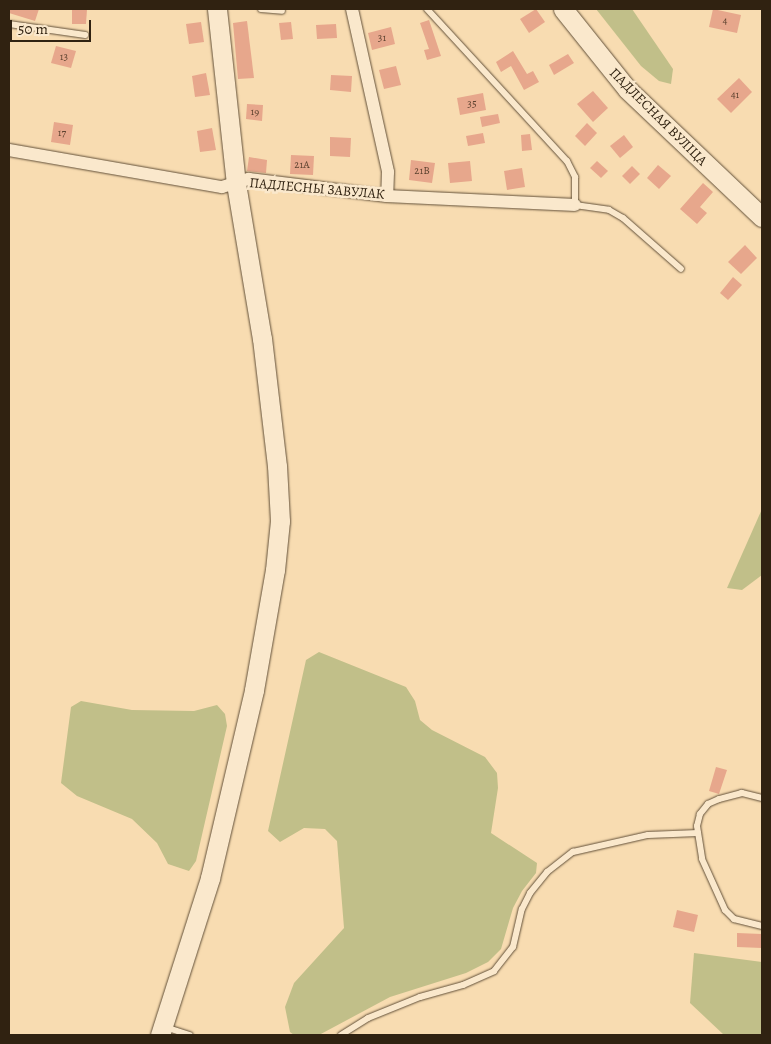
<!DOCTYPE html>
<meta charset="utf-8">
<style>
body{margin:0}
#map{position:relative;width:771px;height:1044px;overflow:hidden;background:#f8dcb1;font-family:Alegreya,serif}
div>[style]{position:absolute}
.green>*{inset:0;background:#c1bf89}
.building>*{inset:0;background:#e7a78c}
.roads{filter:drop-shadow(0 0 1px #625039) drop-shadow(0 0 1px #625039)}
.lane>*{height:6px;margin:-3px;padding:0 3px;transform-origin:3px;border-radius:3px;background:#fae8cc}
.street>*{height:12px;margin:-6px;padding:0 6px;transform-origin:6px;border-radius:6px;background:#fae8cc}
.secondary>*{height:19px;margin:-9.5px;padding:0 9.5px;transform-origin:9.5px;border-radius:9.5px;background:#fae8cc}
span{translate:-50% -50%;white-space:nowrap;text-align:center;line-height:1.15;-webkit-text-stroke:5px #fae8cc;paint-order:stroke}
.number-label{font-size:11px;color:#5e4330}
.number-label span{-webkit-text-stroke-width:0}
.street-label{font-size:14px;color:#302211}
.frame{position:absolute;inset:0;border:10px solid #302211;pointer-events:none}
.scale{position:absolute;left:10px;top:20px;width:81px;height:22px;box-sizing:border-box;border:2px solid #302211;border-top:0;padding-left:6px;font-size:15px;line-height:18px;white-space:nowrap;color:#302211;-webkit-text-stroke:4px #fae8cc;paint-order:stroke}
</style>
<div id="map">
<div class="green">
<div style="clip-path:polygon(596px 9px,632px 9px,673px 69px,671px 84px,659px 81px,641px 66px)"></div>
<div style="clip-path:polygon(762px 509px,762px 575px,742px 590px,727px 588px)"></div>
<div style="clip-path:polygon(319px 652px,406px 687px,415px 701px,420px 720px,432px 730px,485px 757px,497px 773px,498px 788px,491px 833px,537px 863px,536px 873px,522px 891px,513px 908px,501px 949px,488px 962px,466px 973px,390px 997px,319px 1035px,294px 1035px,290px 1032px,285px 1007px,294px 983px,344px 928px,337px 841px,325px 829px,304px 828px,280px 842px,268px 831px,306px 660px)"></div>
<div style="clip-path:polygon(81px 701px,132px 710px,194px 711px,217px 705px,225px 714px,227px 726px,196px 861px,189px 871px,168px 864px,157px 843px,132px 819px,77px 796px,61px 783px,71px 707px)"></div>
<div style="clip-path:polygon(694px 953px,762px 962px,762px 1035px,724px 1035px,690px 1003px)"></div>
</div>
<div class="building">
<div style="clip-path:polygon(9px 9px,39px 9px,35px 21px,9px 13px)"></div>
<div style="clip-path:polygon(72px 9px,87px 9px,86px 24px,72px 24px)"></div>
<div style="clip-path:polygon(536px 9px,545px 22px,529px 33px,520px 19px)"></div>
<div style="clip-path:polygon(713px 9px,741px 15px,737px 33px,709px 27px)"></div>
<div style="clip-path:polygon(429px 20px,441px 56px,427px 60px,424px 50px,429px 49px,420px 23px)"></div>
<div style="clip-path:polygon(247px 21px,254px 78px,238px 79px,233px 23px)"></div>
<div style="clip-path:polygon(201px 22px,204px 42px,189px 44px,186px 24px)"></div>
<div style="clip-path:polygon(291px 22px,293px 39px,281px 40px,279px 23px)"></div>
<div style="clip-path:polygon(336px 24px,337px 38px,317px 39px,316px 25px)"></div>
<div style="clip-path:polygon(391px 27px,395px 44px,372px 50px,368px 33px)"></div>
<div style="clip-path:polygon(56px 46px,76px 51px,71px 68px,51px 63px)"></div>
<div style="clip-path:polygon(513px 51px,527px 74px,533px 71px,539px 82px,524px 90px,511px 66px,501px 72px,496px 62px)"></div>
<div style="clip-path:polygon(568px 54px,574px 63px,554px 75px,549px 65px)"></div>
<div style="clip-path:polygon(396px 66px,401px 85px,384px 89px,379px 70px)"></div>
<div style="clip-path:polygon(206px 73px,210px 95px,195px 97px,192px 76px)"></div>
<div style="clip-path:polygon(331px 75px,352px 76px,351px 92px,330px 90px)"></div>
<div style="clip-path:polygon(739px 78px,752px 92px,731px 113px,717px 99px)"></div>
<div style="clip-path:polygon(593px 91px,608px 108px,593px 122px,577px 104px)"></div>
<div style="clip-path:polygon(483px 93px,486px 110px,460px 115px,457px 98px)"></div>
<div style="clip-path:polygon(247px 104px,263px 105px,262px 121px,246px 119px)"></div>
<div style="clip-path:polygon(498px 114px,500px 123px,482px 127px,480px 117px)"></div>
<div style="clip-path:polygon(54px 122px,73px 125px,70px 145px,51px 142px)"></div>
<div style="clip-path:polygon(587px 123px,597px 133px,585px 146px,575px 136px)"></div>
<div style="clip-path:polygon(212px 128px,216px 150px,200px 152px,197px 131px)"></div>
<div style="clip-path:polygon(483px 133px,485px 143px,468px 146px,466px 136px)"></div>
<div style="clip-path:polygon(530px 134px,532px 150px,522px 151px,521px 135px)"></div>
<div style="clip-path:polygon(624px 135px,633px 147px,620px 158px,610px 146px)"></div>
<div style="clip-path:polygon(330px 137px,351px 138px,350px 157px,330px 156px)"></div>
<div style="clip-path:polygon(291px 155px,314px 156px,313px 175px,290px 174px)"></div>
<div style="clip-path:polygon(249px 157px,267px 160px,266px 173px,247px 171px)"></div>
<div style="clip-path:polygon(411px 160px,435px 163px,432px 183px,409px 180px)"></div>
<div style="clip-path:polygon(470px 161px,472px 181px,450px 183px,448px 163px)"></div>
<div style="clip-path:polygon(597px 161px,608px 171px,601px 178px,590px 168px)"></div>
<div style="clip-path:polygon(658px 165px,671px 176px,659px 189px,647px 178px)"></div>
<div style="clip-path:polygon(632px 166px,640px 174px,630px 184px,622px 176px)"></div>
<div style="clip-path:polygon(522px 168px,525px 187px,507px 190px,504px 171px)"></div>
<div style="clip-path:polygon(703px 183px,713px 192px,700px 207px,707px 213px,697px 224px,680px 209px)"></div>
<div style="clip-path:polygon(745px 245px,757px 258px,741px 274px,728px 262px)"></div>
<div style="clip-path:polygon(733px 277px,742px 285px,728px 300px,720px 293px)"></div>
<div style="clip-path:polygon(716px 767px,727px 770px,719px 794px,709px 791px)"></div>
<div style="clip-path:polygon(677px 910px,698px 915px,694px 932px,673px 927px)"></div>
<div style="clip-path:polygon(737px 933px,762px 934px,762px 948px,737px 947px)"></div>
</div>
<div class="roads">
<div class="lane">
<div style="left:261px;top:9px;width:21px;rotate:5deg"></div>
<div style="left:427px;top:9px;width:207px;rotate:47.4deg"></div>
<div style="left:567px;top:161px;width:18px;rotate:63deg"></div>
<div style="left:575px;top:177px;width:28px;rotate:90deg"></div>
<div style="left:575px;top:205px;width:34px;rotate:8deg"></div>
<div style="left:609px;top:210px;width:16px;rotate:30deg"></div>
<div style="left:623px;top:218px;width:77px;rotate:41.3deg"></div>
<div style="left:9px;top:24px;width:77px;rotate:8.2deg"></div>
<div style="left:762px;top:798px;width:21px;rotate:-166deg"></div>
<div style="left:742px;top:793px;width:24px;rotate:165deg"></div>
<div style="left:719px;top:799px;width:12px;rotate:156deg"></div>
<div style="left:708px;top:804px;width:13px;rotate:129deg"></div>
<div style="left:700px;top:814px;width:12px;rotate:104deg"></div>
<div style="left:697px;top:826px;width:33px;rotate:81deg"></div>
<div style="left:702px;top:859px;width:56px;rotate:65.7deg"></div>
<div style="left:725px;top:910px;width:13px;rotate:45deg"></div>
<div style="left:734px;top:919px;width:29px;rotate:14deg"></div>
<div style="left:165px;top:1027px;width:26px;rotate:18deg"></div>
<div style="left:341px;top:1035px;width:32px;rotate:-32deg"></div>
<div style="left:368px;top:1018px;width:56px;rotate:-22deg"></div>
<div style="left:420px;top:997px;width:45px;rotate:-15.6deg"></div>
<div style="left:463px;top:985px;width:34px;rotate:-24deg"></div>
<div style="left:494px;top:971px;width:31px;rotate:-52deg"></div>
<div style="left:513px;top:947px;width:39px;rotate:-77deg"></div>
<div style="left:522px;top:909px;width:18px;rotate:-63deg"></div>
<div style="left:530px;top:893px;width:27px;rotate:-51deg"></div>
<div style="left:547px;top:872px;width:33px;rotate:-38deg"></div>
<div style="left:573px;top:852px;width:77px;rotate:-12.8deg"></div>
<div style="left:648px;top:835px;width:50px;rotate:-2.3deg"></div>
</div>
<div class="street">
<div style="left:352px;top:9px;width:167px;rotate:77.5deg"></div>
<div style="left:388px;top:172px;width:24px;rotate:92deg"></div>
<div style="left:9px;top:150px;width:216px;rotate:9.9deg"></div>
<div style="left:222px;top:187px;width:28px;rotate:-17deg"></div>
<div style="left:249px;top:179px;width:139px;rotate:7deg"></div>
<div style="left:387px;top:196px;width:188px;rotate:2.7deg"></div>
</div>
<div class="secondary">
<div style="left:563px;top:9px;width:102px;rotate:51.3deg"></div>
<div style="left:627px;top:89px;width:186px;rotate:43.5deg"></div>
<div style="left:160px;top:1035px;width:165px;rotate:-72.3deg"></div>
<div style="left:210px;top:878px;width:193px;rotate:-76.8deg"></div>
<div style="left:254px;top:690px;width:122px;rotate:-80.1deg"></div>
<div style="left:275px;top:570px;width:49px;rotate:-84.2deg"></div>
<div style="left:280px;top:521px;width:55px;rotate:-93.1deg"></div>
<div style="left:277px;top:466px;width:128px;rotate:-96.7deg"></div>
<div style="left:262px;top:339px;width:157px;rotate:-99.5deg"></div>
<div style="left:236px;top:184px;width:176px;rotate:-96.2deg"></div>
</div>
</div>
<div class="number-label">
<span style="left:725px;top:21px">4</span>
<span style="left:382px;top:38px">31</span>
<span style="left:64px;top:57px">13</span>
<span style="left:735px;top:95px">41</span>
<span style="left:472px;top:104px">35</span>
<span style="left:255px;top:112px">19</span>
<span style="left:62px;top:133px">17</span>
<span style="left:302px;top:165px">21А</span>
<span style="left:422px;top:171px">21В</span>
</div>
<div class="street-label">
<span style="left:658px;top:117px;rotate:45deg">ПАДЛЕСНАЯ ВУЛІЦА</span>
<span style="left:317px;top:189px;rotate:5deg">ПАДЛЕСНЫ ЗАВУЛАК</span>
</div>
<div class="frame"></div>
<div class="scale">50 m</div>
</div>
